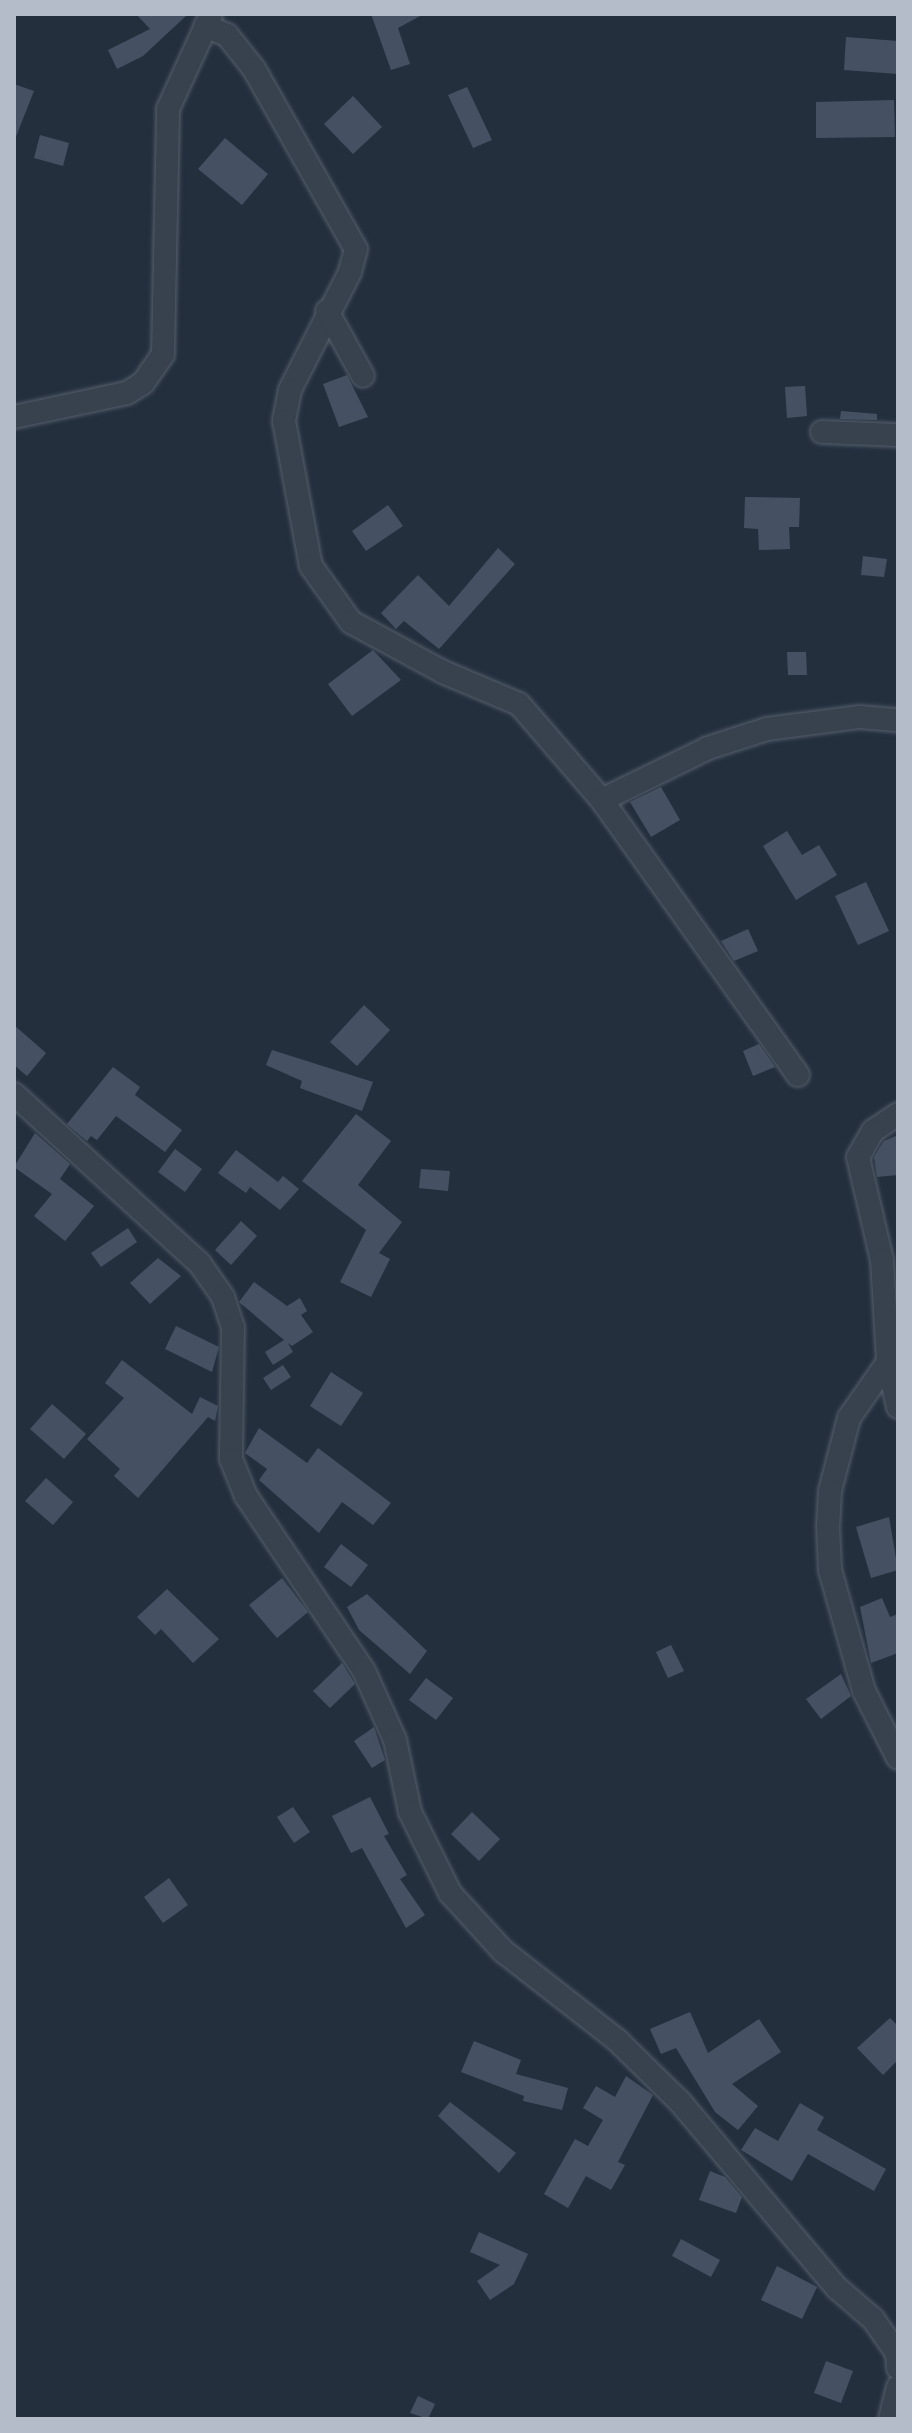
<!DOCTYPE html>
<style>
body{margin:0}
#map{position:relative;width:912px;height:2433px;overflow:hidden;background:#242f3e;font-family:Ubuntu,sans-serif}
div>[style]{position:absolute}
.building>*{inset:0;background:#455162}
.roads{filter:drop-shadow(0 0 2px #565f6c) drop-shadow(0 0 2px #565f6c)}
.street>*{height:22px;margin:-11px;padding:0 11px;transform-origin:11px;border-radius:11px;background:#38414e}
span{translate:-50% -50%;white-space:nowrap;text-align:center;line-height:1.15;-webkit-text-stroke:6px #1d2633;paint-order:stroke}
.frame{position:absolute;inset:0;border:16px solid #b4bcc9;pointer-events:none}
</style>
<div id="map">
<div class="building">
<div style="clip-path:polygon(136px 14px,188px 14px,143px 56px,117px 69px,108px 50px,150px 29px)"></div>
<div style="clip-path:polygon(371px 14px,424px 14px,398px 28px,410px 64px,391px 70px)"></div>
<div style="clip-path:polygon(846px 37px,898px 41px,898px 74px,844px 70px)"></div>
<div style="clip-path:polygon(14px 84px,34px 91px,15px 139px,14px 139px)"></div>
<div style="clip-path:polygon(467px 87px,492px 140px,473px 148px,448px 95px)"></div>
<div style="clip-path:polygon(353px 96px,382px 127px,353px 154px,324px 124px)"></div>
<div style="clip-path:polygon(894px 100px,895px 137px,816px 138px,816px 102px)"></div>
<div style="clip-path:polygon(40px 135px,69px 143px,63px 166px,34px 158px)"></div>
<div style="clip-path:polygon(225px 138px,268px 174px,242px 205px,198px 169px)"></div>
<div style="clip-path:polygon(347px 375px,368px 417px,339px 427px,323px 384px)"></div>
<div style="clip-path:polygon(805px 386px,807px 416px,787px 418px,785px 387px)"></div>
<div style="clip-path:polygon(841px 411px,877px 414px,877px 420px,840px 419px)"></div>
<div style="clip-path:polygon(745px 497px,800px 498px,799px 527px,789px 527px,790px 549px,759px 550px,758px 529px,744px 528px)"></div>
<div style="clip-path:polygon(388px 505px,403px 526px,366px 551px,352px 531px)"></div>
<div style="clip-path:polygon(498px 548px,515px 564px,439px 649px,404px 621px,396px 629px,381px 613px,418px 575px,449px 606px)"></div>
<div style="clip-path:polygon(863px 556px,887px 559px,884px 577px,861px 575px)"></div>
<div style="clip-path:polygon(373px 650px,401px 680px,352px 716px,328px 684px)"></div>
<div style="clip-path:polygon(787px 652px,806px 652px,807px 675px,788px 675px)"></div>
<div style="clip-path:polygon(661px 787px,680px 820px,651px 837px,630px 802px)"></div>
<div style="clip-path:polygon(787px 831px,802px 855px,819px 845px,837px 875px,796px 900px,763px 846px)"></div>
<div style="clip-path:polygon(866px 882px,889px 931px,858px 945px,835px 896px)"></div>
<div style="clip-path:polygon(748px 929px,758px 951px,734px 961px,721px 941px)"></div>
<div style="clip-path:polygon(364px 1005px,390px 1030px,357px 1066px,330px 1042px)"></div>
<div style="clip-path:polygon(14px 1025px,46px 1053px,27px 1076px,14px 1065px)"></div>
<div style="clip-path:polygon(759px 1044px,775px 1067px,753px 1076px,743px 1051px)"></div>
<div style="clip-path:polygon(272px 1050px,373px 1082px,362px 1111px,300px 1088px,302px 1081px,266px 1065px)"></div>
<div style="clip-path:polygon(113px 1067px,140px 1087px,135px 1095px,182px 1130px,165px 1152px,116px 1116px,97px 1140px,91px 1136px,87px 1141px,67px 1124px)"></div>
<div style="clip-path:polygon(356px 1114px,391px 1141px,358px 1185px,402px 1222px,379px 1253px,390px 1259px,371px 1297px,340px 1282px,366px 1230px,302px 1181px)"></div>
<div style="clip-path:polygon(35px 1133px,70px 1164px,60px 1179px,94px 1206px,65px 1241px,34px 1216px,52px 1194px,14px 1167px)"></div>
<div style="clip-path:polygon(898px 1135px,898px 1175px,877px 1177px,874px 1157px,884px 1141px)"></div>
<div style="clip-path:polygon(175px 1149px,202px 1169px,185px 1192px,158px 1172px)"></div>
<div style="clip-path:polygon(236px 1150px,278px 1182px,283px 1176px,299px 1189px,280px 1210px,250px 1187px,246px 1193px,218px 1173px)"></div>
<div style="clip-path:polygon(421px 1169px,450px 1171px,448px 1191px,419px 1188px)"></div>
<div style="clip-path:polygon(241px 1221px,257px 1236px,231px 1265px,215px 1250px)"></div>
<div style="clip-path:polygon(128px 1228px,137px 1242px,101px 1267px,91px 1253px)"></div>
<div style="clip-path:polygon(158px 1258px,181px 1276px,150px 1304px,130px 1283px)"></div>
<div style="clip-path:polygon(254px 1282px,287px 1306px,300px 1298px,307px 1311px,301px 1315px,313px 1332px,292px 1346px,288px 1343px,293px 1352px,273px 1365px,265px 1352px,284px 1340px,239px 1302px)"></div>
<div style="clip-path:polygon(176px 1326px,219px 1347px,212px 1372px,165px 1349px)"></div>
<div style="clip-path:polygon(122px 1360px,192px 1414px,200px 1397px,218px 1406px,215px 1421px,208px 1417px,138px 1498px,114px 1476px,120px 1469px,87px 1439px,124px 1398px,105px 1383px)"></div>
<div style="clip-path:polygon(283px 1365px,291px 1377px,271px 1390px,263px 1378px)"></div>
<div style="clip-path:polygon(331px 1372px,363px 1393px,341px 1426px,310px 1406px)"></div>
<div style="clip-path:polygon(52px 1404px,86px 1434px,64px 1459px,30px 1429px)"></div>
<div style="clip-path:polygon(259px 1428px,307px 1463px,318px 1448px,391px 1503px,373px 1525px,342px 1502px,319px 1533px,259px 1480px,267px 1469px,245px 1453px)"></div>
<div style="clip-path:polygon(46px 1478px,73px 1502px,53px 1525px,25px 1501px)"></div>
<div style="clip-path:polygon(889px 1517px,898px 1570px,871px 1578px,856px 1527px)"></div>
<div style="clip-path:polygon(341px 1544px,368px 1565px,351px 1587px,324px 1567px)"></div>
<div style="clip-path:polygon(282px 1578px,308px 1612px,277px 1638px,249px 1605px)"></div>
<div style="clip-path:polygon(167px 1589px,219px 1639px,193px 1663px,161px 1629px,155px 1635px,137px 1617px)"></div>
<div style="clip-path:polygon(367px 1594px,427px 1651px,410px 1674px,359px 1630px,347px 1607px)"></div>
<div style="clip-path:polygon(882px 1598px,890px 1617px,898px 1614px,898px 1653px,871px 1663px,860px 1607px)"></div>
<div style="clip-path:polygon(671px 1645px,684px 1671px,668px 1678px,656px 1652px)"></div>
<div style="clip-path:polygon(342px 1663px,355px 1684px,330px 1708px,313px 1691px)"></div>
<div style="clip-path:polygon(841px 1674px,851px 1696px,821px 1719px,806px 1699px)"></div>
<div style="clip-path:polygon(426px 1678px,453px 1698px,436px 1720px,409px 1700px)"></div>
<div style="clip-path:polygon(374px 1727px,385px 1760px,372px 1768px,354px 1741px)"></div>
<div style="clip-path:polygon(370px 1797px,389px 1834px,384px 1836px,407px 1875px,400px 1879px,425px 1915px,406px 1928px,362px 1848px,351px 1853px,332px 1816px)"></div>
<div style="clip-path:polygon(293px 1807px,310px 1832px,294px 1843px,277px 1817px)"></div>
<div style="clip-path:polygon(472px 1812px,500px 1839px,479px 1861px,451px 1834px)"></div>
<div style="clip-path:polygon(169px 1878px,188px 1905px,163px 1923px,144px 1897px)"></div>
<div style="clip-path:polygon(690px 2012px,708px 2053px,759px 2019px,781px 2052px,732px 2084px,758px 2106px,738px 2130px,715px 2112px,676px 2048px,661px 2054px,650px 2029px)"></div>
<div style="clip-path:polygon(890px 2018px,898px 2026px,898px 2060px,883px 2075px,857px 2048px)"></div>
<div style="clip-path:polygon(474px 2041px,521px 2060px,516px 2074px,568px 2088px,562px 2110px,523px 2101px,524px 2096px,461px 2072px)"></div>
<div style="clip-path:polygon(626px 2076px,653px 2095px,618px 2162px,625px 2165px,611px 2190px,586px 2176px,568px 2208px,544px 2194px,575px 2139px,588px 2146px,603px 2120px,583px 2108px,596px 2086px,615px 2097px)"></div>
<div style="clip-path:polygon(450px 2102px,516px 2153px,499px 2173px,438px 2116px)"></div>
<div style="clip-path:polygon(800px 2103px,824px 2117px,817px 2130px,886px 2169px,874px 2191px,808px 2154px,792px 2181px,741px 2150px,755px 2128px,778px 2141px)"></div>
<div style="clip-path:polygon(710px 2171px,725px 2177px,742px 2197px,736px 2213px,699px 2200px)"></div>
<div style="clip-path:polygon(479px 2232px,528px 2254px,514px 2284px,490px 2300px,477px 2281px,500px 2265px,470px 2252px)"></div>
<div style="clip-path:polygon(681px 2239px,720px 2260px,711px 2277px,672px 2256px)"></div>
<div style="clip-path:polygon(777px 2266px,817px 2287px,802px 2319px,761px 2300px)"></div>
<div style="clip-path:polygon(826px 2361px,853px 2371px,841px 2403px,814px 2393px)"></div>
<div style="clip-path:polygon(418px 2396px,435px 2404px,428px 2419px,410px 2413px)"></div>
</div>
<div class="roads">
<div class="street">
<div style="left:205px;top:26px;width:24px;rotate:22deg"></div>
<div style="left:227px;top:35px;width:43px;rotate:51.5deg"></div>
<div style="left:254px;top:69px;width:207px;rotate:60.5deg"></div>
<div style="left:356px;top:249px;width:24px;rotate:105deg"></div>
<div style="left:350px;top:272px;width:132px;rotate:117deg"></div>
<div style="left:290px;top:390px;width:32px;rotate:101deg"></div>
<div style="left:284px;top:421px;width:147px;rotate:79.5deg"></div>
<div style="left:311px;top:566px;width:69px;rotate:54.5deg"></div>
<div style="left:351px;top:622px;width:105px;rotate:28.5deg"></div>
<div style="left:443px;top:672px;width:82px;rotate:22.8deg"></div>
<div style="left:519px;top:704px;width:127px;rotate:49.2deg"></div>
<div style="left:327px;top:311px;width:74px;rotate:61deg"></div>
<div style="left:14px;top:417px;width:116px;rotate:-12deg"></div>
<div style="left:127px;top:393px;width:19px;rotate:-32deg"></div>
<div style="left:143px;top:383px;width:35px;rotate:-55deg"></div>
<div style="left:163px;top:354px;width:245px;rotate:-88.8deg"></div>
<div style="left:168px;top:109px;width:103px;rotate:-65.4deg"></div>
<div style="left:822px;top:432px;width:76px;rotate:2.3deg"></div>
<div style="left:798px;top:1075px;width:338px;rotate:-125.5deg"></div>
<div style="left:602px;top:800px;width:118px;rotate:-26.1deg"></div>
<div style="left:708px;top:748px;width:62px;rotate:-17.9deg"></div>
<div style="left:767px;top:729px;width:94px;rotate:-7.4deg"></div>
<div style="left:860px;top:717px;width:38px;rotate:5deg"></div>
<div style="left:14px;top:1094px;width:252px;rotate:42.4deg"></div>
<div style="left:200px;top:1264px;width:40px;rotate:55.1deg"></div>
<div style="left:223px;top:1297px;width:32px;rotate:72deg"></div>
<div style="left:233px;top:1327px;width:132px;rotate:90.9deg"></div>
<div style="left:231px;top:1459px;width:40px;rotate:68deg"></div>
<div style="left:246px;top:1496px;width:211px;rotate:56deg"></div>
<div style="left:364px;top:1671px;width:76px;rotate:65.8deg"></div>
<div style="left:395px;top:1740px;width:74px;rotate:78.2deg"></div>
<div style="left:410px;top:1812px;width:90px;rotate:63.7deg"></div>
<div style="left:450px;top:1893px;width:79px;rotate:47.6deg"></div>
<div style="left:503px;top:1951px;width:146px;rotate:38deg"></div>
<div style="left:618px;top:2041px;width:88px;rotate:44.5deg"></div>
<div style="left:681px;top:2103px;width:242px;rotate:49.9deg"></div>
<div style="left:837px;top:2288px;width:48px;rotate:40.7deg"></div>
<div style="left:873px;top:2319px;width:42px;rotate:54.8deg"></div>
<div style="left:897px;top:2353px;width:15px;rotate:86deg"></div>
<div style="left:898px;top:1114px;width:30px;rotate:146deg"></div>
<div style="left:873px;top:1131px;width:30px;rotate:120deg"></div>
<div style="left:858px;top:1157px;width:106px;rotate:76.9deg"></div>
<div style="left:882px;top:1260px;width:102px;rotate:86.6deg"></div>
<div style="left:888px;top:1362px;width:46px;rotate:77.5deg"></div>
<div style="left:888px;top:1362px;width:68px;rotate:124.9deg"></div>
<div style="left:849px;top:1418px;width:75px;rotate:104.6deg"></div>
<div style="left:830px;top:1491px;width:35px;rotate:93deg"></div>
<div style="left:828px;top:1526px;width:44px;rotate:87.4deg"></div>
<div style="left:830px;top:1570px;width:126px;rotate:74.3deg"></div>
<div style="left:864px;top:1691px;width:75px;rotate:63.1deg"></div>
<div style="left:890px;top:2419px;width:33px;rotate:-76deg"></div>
</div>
</div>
<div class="frame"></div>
</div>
